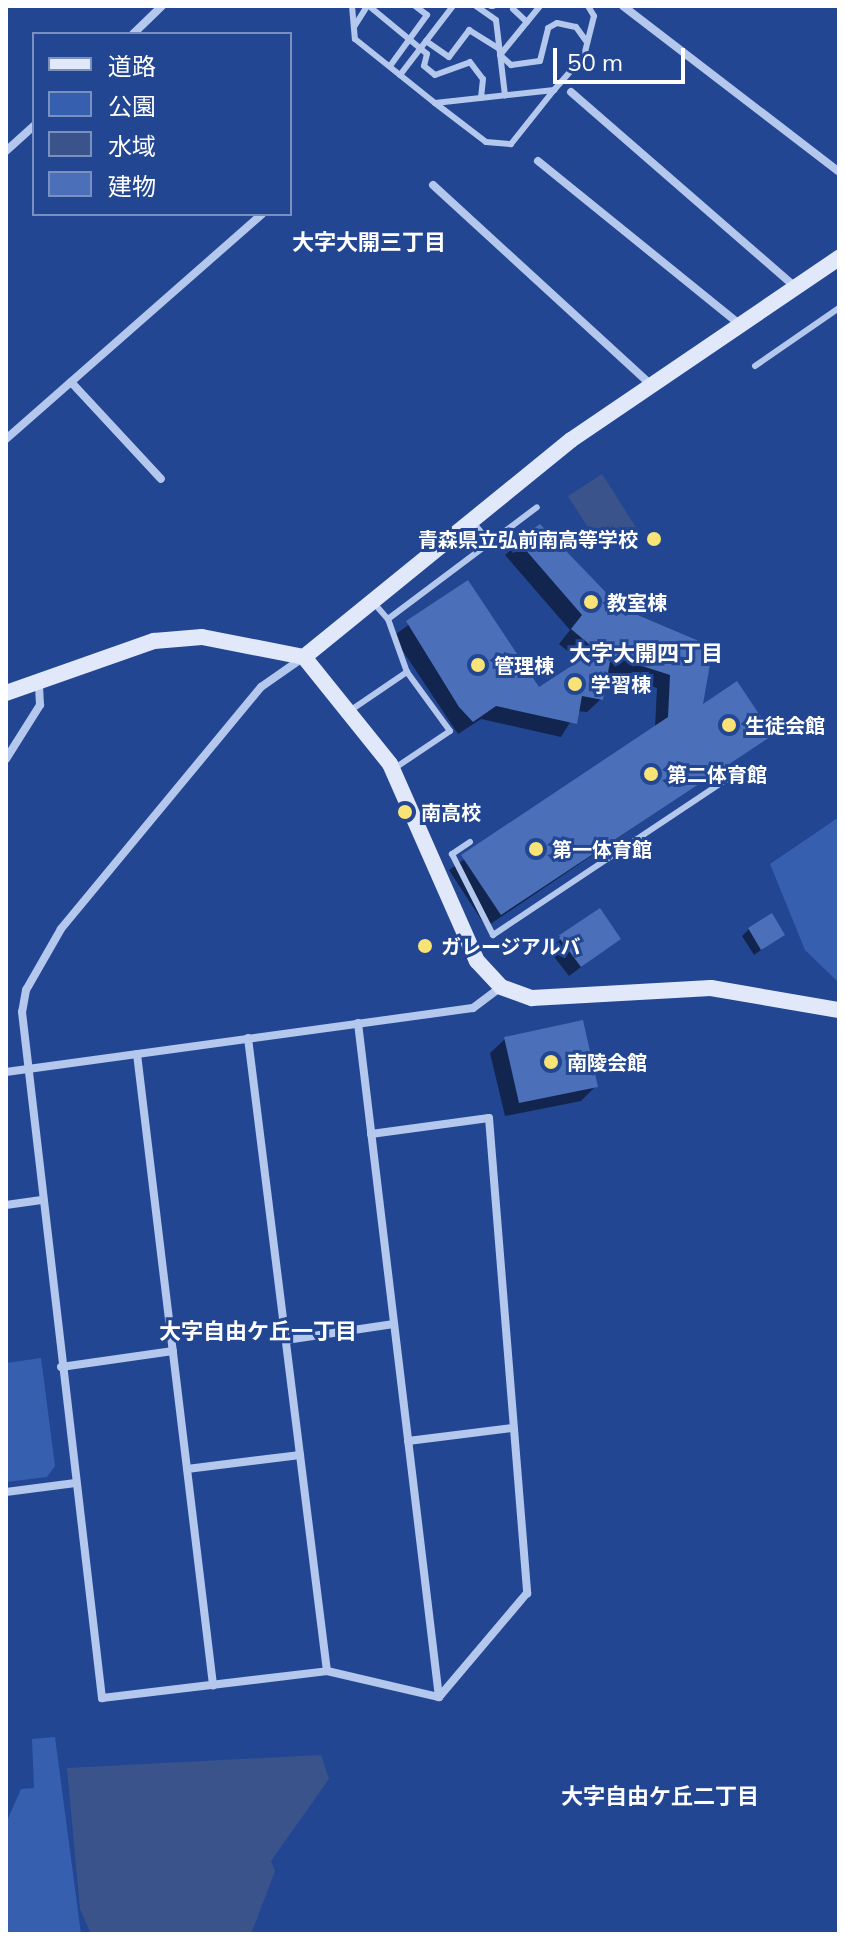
<!DOCTYPE html>
<meta charset="utf-8">
<style>
body{margin:0}
#map{position:relative;width:845px;height:1940px;overflow:hidden;background:#224692;font-family:Mulish,"Noto Sans JP",sans-serif}
div>[style]{position:absolute}
.green>*{inset:0;background:#365faf}
.water>*{inset:0;background:#3a548b}
.shadow>*{inset:0;background:#0007}
.building>*{inset:0;background:#4b6fb9}
.lane>*{height:6px;margin:-3px;padding:0 3px;transform-origin:3px;border-radius:3px;background:#b4c7ed}
.street>*{height:8px;margin:-4px;padding:0 4px;transform-origin:4px;border-radius:4px;background:#b4c7ed}
.secondary>*{height:16px;margin:-8px;padding:0 8px;transform-origin:8px;border-radius:8px;background:#e0e8fa}
.dots>*{width:22px;height:22px;translate:-50% -50%;box-sizing:border-box;border:4px solid #224692;border-radius:50%}
span{translate:-50% -50%;white-space:nowrap;text-align:center;line-height:1.15;-webkit-text-stroke:6px #224692;paint-order:stroke}
.poi-label{font-size:20px;color:#fff;font-weight:700}
.right{translate:-100% -50%;text-align:right}
.left{translate:0 -50%;text-align:left}
.neighbourhood-label{font-size:22px;color:#fff;font-weight:700}
.frame{position:absolute;inset:0;border:8px solid #fff;pointer-events:none}
.legend{position:absolute;left:32px;top:32px;width:260px;height:184px;box-sizing:border-box;background:#224692;border:2px solid #7a90be;margin:0;padding:10px 14px;list-style:none;font-size:24px;color:#fff}
.legend li{display:flex;align-items:center;gap:16px;height:40px}
.legend b{width:40px;border:2px solid #7a90be}
.scale{position:absolute;left:553px;top:48px;width:132px;height:36px;box-sizing:border-box;border:4px solid #fff;border-top:0;padding-left:10px;font-size:24px;line-height:28px;white-space:nowrap;color:#fff;-webkit-text-stroke:6px #224692;paint-order:stroke}
</style>
<div id="map">
<div class="green">
<div style="clip-path:polygon(839px 817px,839px 983px,805px 950px,770px 864px)"></div>
<div style="clip-path:polygon(41px 1358px,55px 1466px,47px 1477px,6px 1482px,6px 1363px)"></div>
<div style="clip-path:polygon(55px 1737px,81px 1934px,6px 1934px,6px 1823px,21px 1789px,34px 1788px,32px 1739px)"></div>
</div>
<div class="water">
<div style="clip-path:polygon(602px 474px,637px 529px,603px 551px,568px 496px)"></div>
<div style="clip-path:polygon(321px 1755px,329px 1779px,271px 1861px,275px 1871px,251px 1934px,91px 1934px,80px 1909px,67px 1768px)"></div>
</div>
<div class="shadow">
<div style="clip-path:polygon(540px 526px,701px 708px,770px 735px,486px 927px,449px 870px,655px 728px,657px 688px,606px 672px,601px 699px,587px 712px,577px 711px,561px 737px,481px 719px,458px 734px,393px 636px,468px 583px,539px 690px,581px 662px,559px 644px,570px 630px,505px 555px)"></div>
<div style="clip-path:polygon(599px 911px,618px 939px,569px 976px,548px 949px)"></div>
<div style="clip-path:polygon(749px 929px,782px 935px,754px 955px,742px 936px)"></div>
<div style="clip-path:polygon(505px 1039px,596px 1086px,581px 1101px,505px 1116px,490px 1053px)"></div>
</div>
<div class="building">
<div style="clip-path:polygon(540px 524px,621px 608px,713px 647px,703px 704px,737px 681px,773px 735px,501px 915px,461px 855px,668px 717px,670px 675px,611px 656px,603px 700px,582px 696px,577px 724px,496px 706px,473px 722px,459px 707px,406px 621px,468px 580px,539px 687px,596px 650px,571px 629px,582px 615px,517px 540px)"></div>
<div style="clip-path:polygon(600px 908px,621px 939px,581px 967px,558px 936px)"></div>
<div style="clip-path:polygon(772px 913px,785px 935px,761px 950px,748px 928px)"></div>
<div style="clip-path:polygon(583px 1020px,598px 1087px,519px 1103px,504px 1037px)"></div>
</div>
<div class="lane">
<div style="left:352px;top:6px;width:33px;rotate:85deg"></div>
<div style="left:355px;top:39px;width:102px;rotate:38.7deg"></div>
<div style="left:435px;top:103px;width:120px;rotate:-6.2deg"></div>
<div style="left:554px;top:90px;width:45px;rotate:-48.6deg"></div>
<div style="left:584px;top:56px;width:41px;rotate:-76deg"></div>
<div style="left:594px;top:16px;width:12px;rotate:-121deg"></div>
<div style="left:369px;top:6px;width:75px;rotate:39.6deg"></div>
<div style="left:427px;top:54px;width:12px;rotate:104deg"></div>
<div style="left:424px;top:66px;width:14px;rotate:39deg"></div>
<div style="left:435px;top:75px;width:37px;rotate:-20deg"></div>
<div style="left:470px;top:62px;width:21px;rotate:53deg"></div>
<div style="left:483px;top:79px;width:19px;rotate:96deg"></div>
<div style="left:476px;top:6px;width:24px;rotate:35deg"></div>
<div style="left:496px;top:20px;width:76px;rotate:83.2deg"></div>
<div style="left:491px;top:6px;width:2px"></div>
<div style="left:540px;top:6px;width:63px;rotate:129.2deg"></div>
<div style="left:500px;top:55px;width:15px;rotate:42deg"></div>
<div style="left:511px;top:65px;width:29px;rotate:-8deg"></div>
<div style="left:540px;top:61px;width:34px;rotate:-76deg"></div>
<div style="left:548px;top:28px;width:10px;rotate:-29deg"></div>
<div style="left:557px;top:23px;width:19px;rotate:12deg"></div>
<div style="left:576px;top:27px;width:19px;rotate:54deg"></div>
<div style="left:513px;top:9px;width:19px;rotate:43deg"></div>
<div style="left:354px;top:27px;width:25px;rotate:-58deg"></div>
<div style="left:426px;top:41px;width:28px;rotate:35deg"></div>
<div style="left:449px;top:57px;width:34px;rotate:-53deg"></div>
<div style="left:469px;top:30px;width:36px;rotate:32deg"></div>
<div style="left:390px;top:66px;width:63px;rotate:-54deg"></div>
<div style="left:427px;top:15px;width:15px;rotate:-143deg"></div>
<div style="left:400px;top:75px;width:87px;rotate:-52.5deg"></div>
<div style="left:435px;top:103px;width:64px;rotate:37.4deg"></div>
<div style="left:486px;top:142px;width:25px;rotate:5deg"></div>
<div style="left:511px;top:144px;width:69px;rotate:-51.5deg"></div>
<div style="left:755px;top:366px;width:102px;rotate:-34.6deg"></div>
<div style="left:472px;top:521px;width:28px;rotate:51deg"></div>
<div style="left:373px;top:602px;width:23px;rotate:49deg"></div>
<div style="left:388px;top:619px;width:56px;rotate:70.3deg"></div>
<div style="left:407px;top:672px;width:73px;rotate:53.9deg"></div>
<div style="left:450px;top:731px;width:66px;rotate:146.1deg"></div>
<div style="left:388px;top:619px;width:186px;rotate:-36.9deg"></div>
<div style="left:351px;top:710px;width:68px;rotate:-34.2deg"></div>
<div style="left:470px;top:842px;width:22px;rotate:146deg"></div>
<div style="left:452px;top:854px;width:91px;rotate:63.2deg"></div>
<div style="left:493px;top:935px;width:303px;rotate:-33.7deg"></div>
</div>
<div class="street">
<div style="left:623px;top:6px;width:272px;rotate:37.5deg"></div>
<div style="left:133px;top:34px;width:40px;rotate:-44deg"></div>
<div style="left:571px;top:92px;width:301px;rotate:41deg"></div>
<div style="left:6px;top:151px;width:38px;rotate:-42deg"></div>
<div style="left:538px;top:161px;width:264px;rotate:39deg"></div>
<div style="left:433px;top:185px;width:296px;rotate:42.5deg"></div>
<div style="left:71px;top:382px;width:132px;rotate:47.1deg"></div>
<div style="left:6px;top:439px;width:341px;rotate:-41.3deg"></div>
<div style="left:304px;top:657px;width:52px;rotate:145.1deg"></div>
<div style="left:261px;top:687px;width:314px;rotate:129.6deg"></div>
<div style="left:61px;top:929px;width:70px;rotate:119.8deg"></div>
<div style="left:26px;top:990px;width:22px;rotate:100deg"></div>
<div style="left:22px;top:1012px;width:691px;rotate:83.35deg"></div>
<div style="left:102px;top:1698px;width:227px;rotate:-6.8deg"></div>
<div style="left:327px;top:1671px;width:115px;rotate:13.1deg"></div>
<div style="left:6px;top:759px;width:64px;rotate:-57.8deg"></div>
<div style="left:40px;top:705px;width:18px;rotate:-93deg"></div>
<div style="left:358px;top:1023px;width:679px;rotate:83.15deg"></div>
<div style="left:248px;top:1038px;width:638px;rotate:82.89deg"></div>
<div style="left:137px;top:1054px;width:636px;rotate:83.13deg"></div>
<div style="left:6px;top:1072px;width:471px;rotate:-7.8deg"></div>
<div style="left:473px;top:1008px;width:35px;rotate:-37deg"></div>
<div style="left:371px;top:1134px;width:119px;rotate:-7.7deg"></div>
<div style="left:489px;top:1118px;width:477px;rotate:85.4deg"></div>
<div style="left:527px;top:1593px;width:136px;rotate:130.2deg"></div>
<div style="left:6px;top:1205px;width:34px;rotate:-8deg"></div>
<div style="left:286px;top:1340px;width:109px;rotate:-8.4deg"></div>
<div style="left:61px;top:1367px;width:113px;rotate:-8.1deg"></div>
<div style="left:408px;top:1441px;width:106px;rotate:-7.1deg"></div>
<div style="left:187px;top:1469px;width:114px;rotate:-7.1deg"></div>
<div style="left:6px;top:1492px;width:70px;rotate:-7.4deg"></div>
</div>
<div class="secondary">
<div style="left:304px;top:657px;width:344px;rotate:-39.1deg"></div>
<div style="left:571px;top:440px;width:324px;rotate:-34.2deg"></div>
<div style="left:6px;top:693px;width:157px;rotate:-19.4deg"></div>
<div style="left:154px;top:641px;width:48px;rotate:-4.8deg"></div>
<div style="left:202px;top:637px;width:104px;rotate:11.1deg"></div>
<div style="left:304px;top:657px;width:137px;rotate:51.2deg"></div>
<div style="left:390px;top:764px;width:215px;rotate:66.2deg"></div>
<div style="left:477px;top:961px;width:35px;rotate:47deg"></div>
<div style="left:501px;top:987px;width:33px;rotate:20deg"></div>
<div style="left:532px;top:998px;width:179px;rotate:-3.2deg"></div>
<div style="left:711px;top:988px;width:130px;rotate:9.8deg"></div>
</div>
<div class="dots">
<div style="left:654px;top:539px;background:#f9e276"></div>
<div style="left:591px;top:602px;background:#f9e276"></div>
<div style="left:478px;top:665px;background:#f9e276"></div>
<div style="left:575px;top:684px;background:#f9e276"></div>
<div style="left:729px;top:725px;background:#f9e276"></div>
<div style="left:651px;top:774px;background:#f9e276"></div>
<div style="left:405px;top:812px;background:#f9e276"></div>
<div style="left:536px;top:849px;background:#f9e276"></div>
<div style="left:425px;top:946px;background:#f9e276"></div>
<div style="left:551px;top:1062px;background:#f9e276"></div>
</div>
<div class="poi-label">
<span class="right" style="left:638px;top:539px">青森県立弘前南高等学校</span>
<span class="left" style="left:607px;top:602px">教室棟</span>
<span class="left" style="left:494px;top:665px">管理棟</span>
<span class="left" style="left:591px;top:684px">学習棟</span>
<span class="left" style="left:745px;top:725px">生徒会館</span>
<span class="left" style="left:667px;top:774px">第二体育館</span>
<span class="left" style="left:421px;top:812px">南高校</span>
<span class="left" style="left:552px;top:849px">第一体育館</span>
<span class="left" style="left:441px;top:946px">ガレージアルバ</span>
<span class="left" style="left:567px;top:1062px">南陵会館</span>
</div>
<div class="neighbourhood-label">
<span style="left:369px;top:243px">大字大開三丁目</span>
<span style="left:646px;top:654px">大字大開四丁目</span>
<span style="left:258px;top:1332px">大字自由ケ丘一丁目</span>
<span style="left:660px;top:1797px">大字自由ケ丘二丁目</span>
</div>
<div class="frame"></div>
<ul class="legend">
<li><b style="height:10px;background:#e0e8fa"></b>道路</li>
<li><b style="height:22px;background:#365faf"></b>公園</li>
<li><b style="height:22px;background:#3a548b"></b>水域</li>
<li><b style="height:22px;background:#4b6fb9"></b>建物</li>
</ul>
<div class="scale">50 m</div>
</div>
